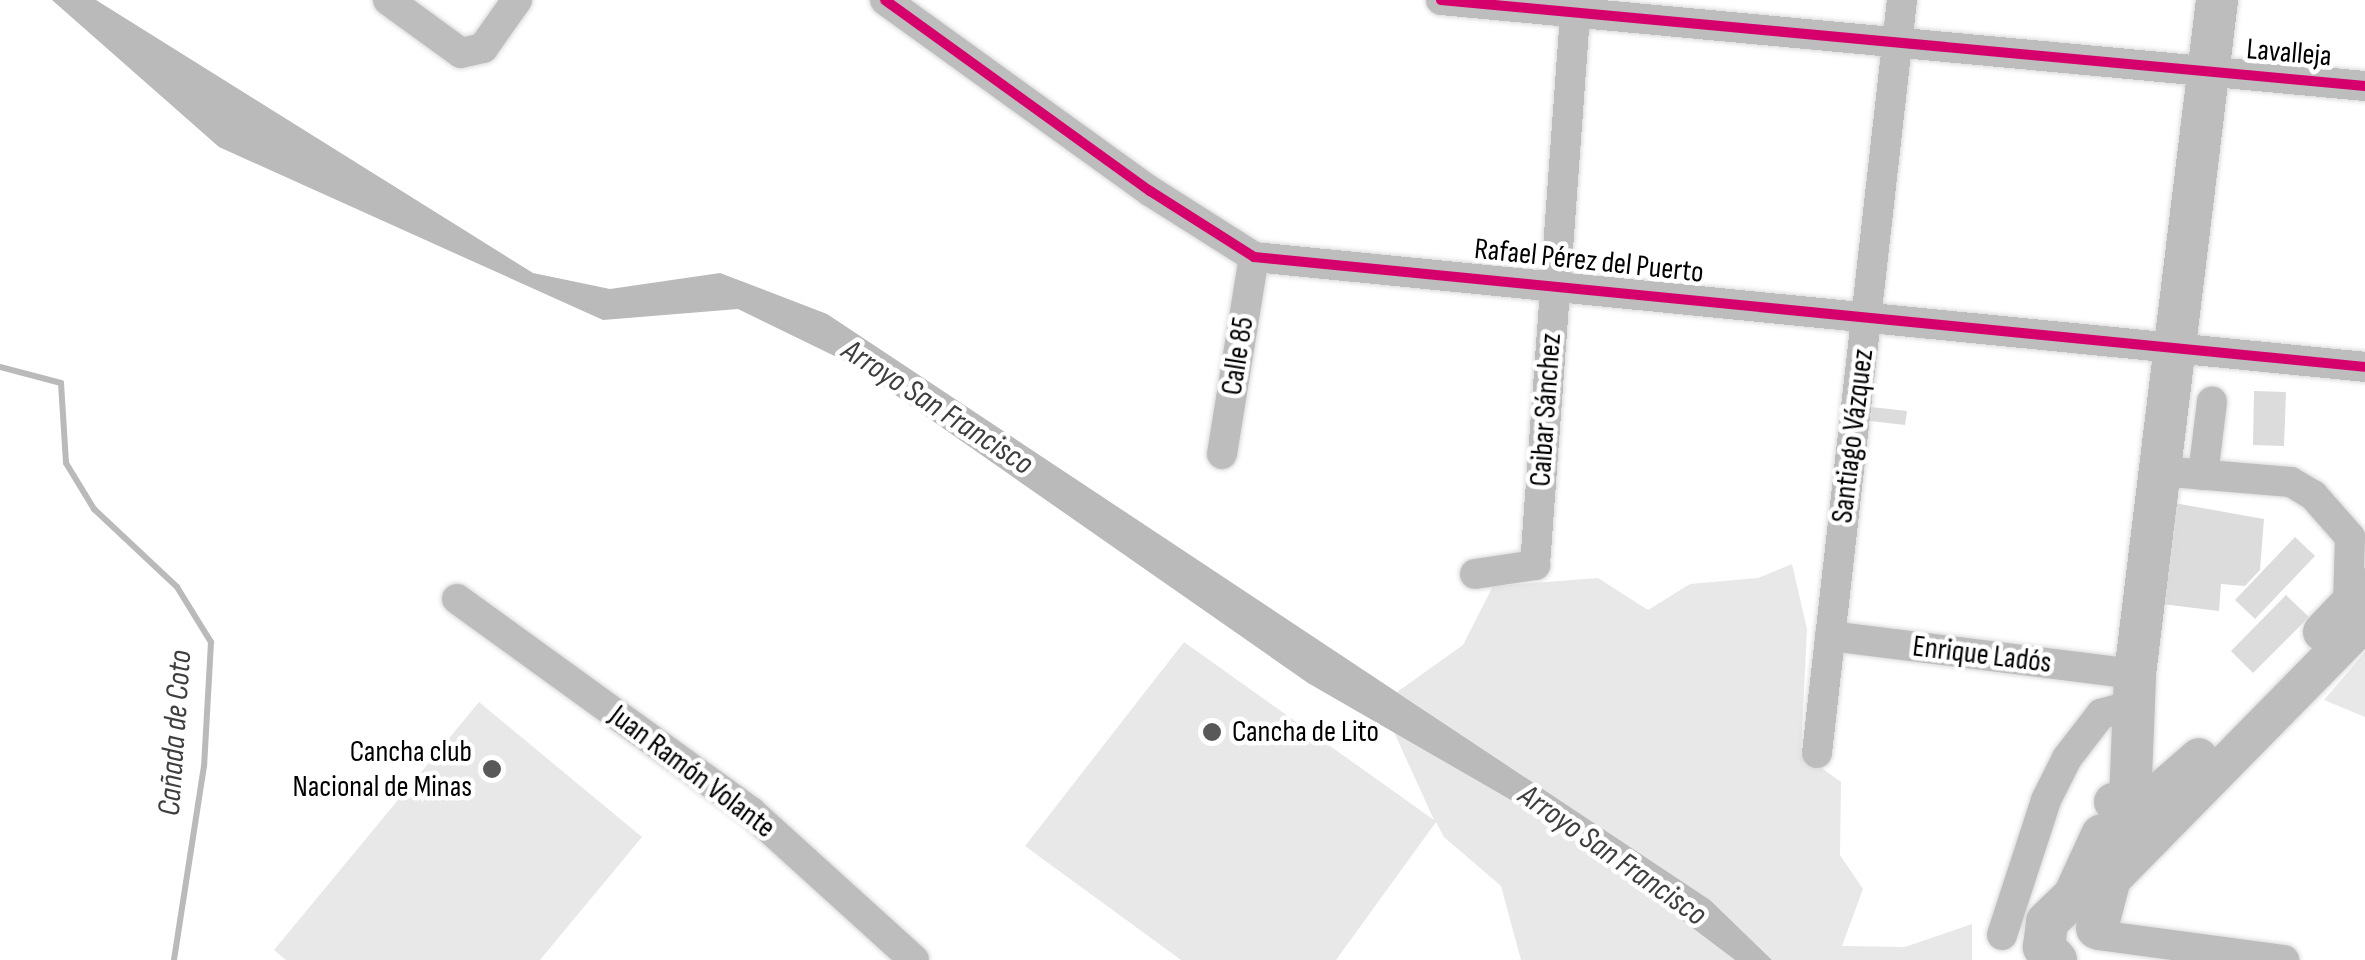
<!DOCTYPE html>
<meta charset="utf-8">
<style>
body{margin:0}
#map{position:relative;width:2365px;height:960px;overflow:hidden;background:#fff;font-family:"Sofia Sans Condensed",sans-serif}
div>[style]{position:absolute}
.green>*{inset:0;background:#e8e8e8}
.water>*{inset:0;background:#bababa}
.stream>*{height:6px;margin:-3px;padding:0 3px;transform-origin:3px;border-radius:3px;background:#bababa}
.building>*{inset:0;background:#dcdcdc}
.roads{filter:drop-shadow(0 0 2px #dbdbdb) drop-shadow(0 0 2px #dbdbdb)}
.minor>*{height:30px;margin:-15px;padding:0 15px;transform-origin:15px;border-radius:15px;background:#bdbdbd}
.major>*{height:38px;margin:-19px;padding:0 19px;transform-origin:19px;border-radius:19px;background:#bdbdbd}
.highway>*{height:42px;margin:-21px;padding:0 21px;transform-origin:21px;border-radius:21px;background:#bdbdbd}
.cycleway>*{height:10px;margin:-5px;padding:0 5px;transform-origin:5px;border-radius:5px;background:#d6006c}
.dots>*{width:28px;height:28px;translate:-50% -50%;box-sizing:border-box;border:5px solid #fff;border-radius:50%}
span{translate:-50% -50%;white-space:nowrap;text-align:center;line-height:1.15;-webkit-text-stroke:9px #fff;paint-order:stroke}
.street-label{font-size:30px;color:#000}
.poi-label{font-size:30px;color:#000}
.left{translate:0 -50%;text-align:left}
.right{translate:-100% -50%;text-align:right}
.water-label{font-size:32px;color:#3e3e3e;font-style:italic}
</style>
<div id="map">
<div class="green">
<div style="clip-path:polygon(1792px 564px,1807px 629px,1801px 753px,1841px 782px,1840px 855px,1863px 889px,1842px 946px,1905px 947px,1972px 924px,1972px 960px,1772px 960px,1710px 900px,1397px 692px,1463px 645px,1493px 586px,1598px 578px,1648px 610px,1690px 584px,1758px 578px)"></div>
<div style="clip-path:polygon(1184px 642px,1434px 820px,1394px 732px,1563px 830px,1735px 960px,1521px 960px,1501px 886px,1444px 837px,1436px 822px,1336px 960px,1181px 960px,1025px 846px)"></div>
<div style="clip-path:polygon(2365px 652px,2365px 717px,2324px 700px)"></div>
<div style="clip-path:polygon(479px 702px,642px 837px,540px 960px,286px 960px,274px 950px)"></div>
</div>
<div class="water">
<div style="clip-path:polygon(52px 0,96px 0,533px 273px,610px 289px,720px 273px,827px 314px,1710px 900px,1772px 960px,1735px 960px,1563px 830px,1308px 683px,851px 364px,738px 309px,603px 320px,219px 147px)"></div>
</div>
<div class="stream">
<div style="left:0;top:367px;width:63px;rotate:14.7deg"></div>
<div style="left:61px;top:383px;width:80px;rotate:86.4deg"></div>
<div style="left:66px;top:463px;width:54px;rotate:58.7deg"></div>
<div style="left:94px;top:509px;width:114px;rotate:43.2deg"></div>
<div style="left:177px;top:587px;width:65px;rotate:58.3deg"></div>
<div style="left:211px;top:642px;width:124px;rotate:93.2deg"></div>
<div style="left:204px;top:766px;width:196px;rotate:98.8deg"></div>
</div>
<div class="building">
<div style="clip-path:polygon(2254px 391px,2286px 392px,2284px 446px,2253px 445px)"></div>
<div style="clip-path:polygon(1871px 407px,1907px 411px,1905px 425px,1870px 421px)"></div>
<div style="clip-path:polygon(2174px 503px,2264px 519px,2260px 570px,2245px 586px,2221px 584px,2219px 611px,2162px 604px)"></div>
<div style="clip-path:polygon(2295px 537px,2315px 556px,2255px 619px,2235px 600px)"></div>
<div style="clip-path:polygon(2286px 595px,2309px 617px,2253px 673px,2231px 651px)"></div>
</div>
<div class="roads">
<div class="minor">
<div style="left:388px;top:0;width:90px;rotate:36deg"></div>
<div style="left:461px;top:53px;width:23px;rotate:-13deg"></div>
<div style="left:483px;top:48px;width:59px;rotate:-54.7deg"></div>
<div style="left:885px;top:0;width:327px;rotate:35.8deg"></div>
<div style="left:1150px;top:191px;width:123px;rotate:32.4deg"></div>
<div style="left:1254px;top:257px;width:1116px;rotate:5.65deg"></div>
<div style="left:1441px;top:0;width:928px;rotate:5.32deg"></div>
<div style="left:1222px;top:454px;width:200px;rotate:-80.8deg"></div>
<div style="left:2159px;top:471px;width:132px;rotate:4.8deg"></div>
<div style="left:2291px;top:482px;width:26px;rotate:31deg"></div>
<div style="left:2313px;top:495px;width:56px;rotate:48.6deg"></div>
<div style="left:2350px;top:537px;width:68px;rotate:91.7deg"></div>
<div style="left:2348px;top:605px;width:9px;rotate:41deg"></div>
<div style="left:2203px;top:475px;width:74px;rotate:-83deg"></div>
<div style="left:1475px;top:574px;width:61px;rotate:-8.5deg"></div>
<div style="left:1535px;top:565px;width:551px;rotate:-85.84deg"></div>
<div style="left:457px;top:599px;width:363px;rotate:35.9deg"></div>
<div style="left:751px;top:812px;width:220px;rotate:42.2deg"></div>
<div style="left:1830px;top:636px;width:307px;rotate:7.1deg"></div>
<div style="left:1817px;top:753px;width:758px;rotate:-83.56deg"></div>
<div style="left:2002px;top:935px;width:142px;rotate:-71.9deg"></div>
<div style="left:2046px;top:800px;width:47px;rotate:-63.4deg"></div>
<div style="left:2067px;top:758px;width:56px;rotate:-52.3deg"></div>
<div style="left:2101px;top:714px;width:25px;rotate:-16deg"></div>
<div style="left:2098px;top:935px;width:188px;rotate:7.7deg"></div>
</div>
<div class="major">
<div style="left:2322px;top:632px;width:62px;rotate:-46.3deg"></div>
<div style="left:2113px;top:802px;width:39px;rotate:-6deg"></div>
<div style="left:2152px;top:798px;width:62px;rotate:-41.1deg"></div>
<div style="left:2113px;top:878px;width:359px;rotate:-45.5deg"></div>
</div>
<div class="highway">
<div style="left:2097px;top:928px;width:131px;rotate:-75.4deg"></div>
<div style="left:2130px;top:801px;width:127px;rotate:-87.7deg"></div>
<div style="left:2135px;top:674px;width:679px;rotate:-83.06deg"></div>
<div style="left:2056px;top:960px;width:18px;rotate:-133deg"></div>
<div style="left:2044px;top:947px;width:25px;rotate:-83deg"></div>
<div style="left:2047px;top:922px;width:37px;rotate:-44deg"></div>
<div style="left:2074px;top:896px;width:67px;rotate:-65.3deg"></div>
</div>
</div>
<div class="cycleway">
<div style="left:885px;top:0;width:327px;rotate:35.8deg"></div>
<div style="left:1150px;top:191px;width:123px;rotate:32.4deg"></div>
<div style="left:1254px;top:257px;width:1116px;rotate:5.65deg"></div>
<div style="left:1441px;top:0;width:928px;rotate:5.32deg"></div>
</div>
<div class="dots">
<div style="left:1212px;top:732px;background:#595959"></div>
<div style="left:492px;top:769px;background:#595959"></div>
</div>
<div class="street-label">
<span style="left:2289px;top:53px;rotate:5deg">Lavalleja</span>
<span style="left:1589px;top:261px;rotate:6deg">Rafael Pérez del Puerto</span>
<span style="left:1238px;top:356px;rotate:-81deg">Calle 85</span>
<span style="left:1546px;top:410px;rotate:-86deg">Caibar Sánchez</span>
<span style="left:1853px;top:436px;rotate:-83deg">Santiago Vázquez</span>
<span style="left:1982px;top:655px;rotate:7deg">Enrique Ladós</span>
<span style="left:692px;top:772px;rotate:37deg">Juan Ramón Volante</span>
</div>
<div class="poi-label">
<span class="left" style="left:1232px;top:732px">Cancha de Lito</span>
<span class="right" style="left:472px;top:769px">Cancha club<br>Nacional de Minas</span>
</div>
<div class="water-label">
<span style="left:937px;top:408px;rotate:33deg">Arroyo San Francisco</span>
<span style="left:176px;top:733px;rotate:-86deg">Cañada de Coto</span>
<span style="left:1612px;top:856px;rotate:35deg">Arroyo San Francisco</span>
</div>
</div>
